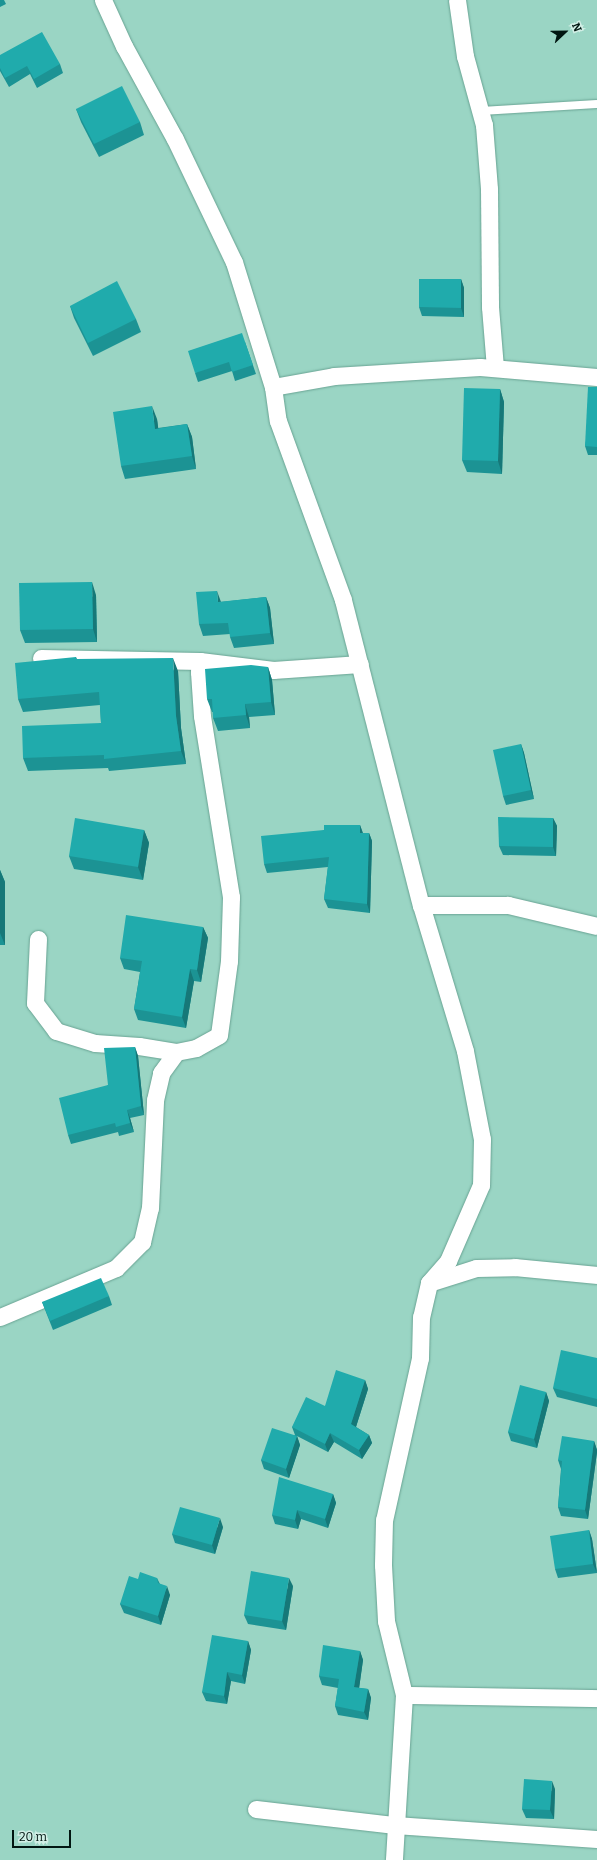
<!DOCTYPE html>
<style>
body{margin:0}
#map{position:relative;width:597px;height:1860px;overflow:hidden;background:#9ad5c4;font-family:Bitter,serif}
div>[style]{position:absolute}
.roads{filter:drop-shadow(0 0 1px #69a393) drop-shadow(0 0 1px #69a393)}
.lane>*{height:8px;margin:-4px;padding:0 4px;transform-origin:4px;border-radius:4px;background:#fff}
.street>*{height:17px;margin:-8.5px;padding:0 8.5px;transform-origin:8.5px;border-radius:8.5px;background:#fff}
.wall>*{inset:0;background:#1c9394}
.shaded-wall>*{inset:0;background:#167878}
.building>*{inset:0;background:#20abac}
span{translate:-50% -50%;white-space:nowrap;text-align:center;line-height:1.15;-webkit-text-stroke:4px #d2efe6;paint-order:stroke}
.north{position:absolute;left:545px;top:12px;width:40px;height:40px;-webkit-text-stroke:3px #d2efe6;paint-order:stroke;rotate:68deg;font-size:11px;font-weight:700;line-height:16px;text-align:center;color:#011611}
.north::after{content:'';display:block;margin:auto;width:14px;height:18px;background:#011611;clip-path:polygon(50% 0,100% 100%,50% 72%,0 100%)}
.scale{position:absolute;left:12px;top:1830px;width:59px;height:18px;box-sizing:border-box;border:2px solid #011611;border-top:0;padding-left:5px;font-size:12px;line-height:14px;white-space:nowrap;color:#011611;-webkit-text-stroke:3px #d2efe6;paint-order:stroke}
</style>
<div id="map">
<div class="roads">
<div class="lane">
<div style="left:481px;top:111px;width:116px;rotate:-3.5deg"></div>
</div>
<div class="street">
<div style="left:103px;top:0;width:51px;rotate:65.5deg"></div>
<div style="left:124px;top:46px;width:106px;rotate:61.3deg"></div>
<div style="left:175px;top:139px;width:136px;rotate:64.4deg"></div>
<div style="left:234px;top:262px;width:131px;rotate:72.7deg"></div>
<div style="left:273px;top:387px;width:34px;rotate:82deg"></div>
<div style="left:278px;top:421px;width:190px;rotate:70deg"></div>
<div style="left:343px;top:600px;width:315px;rotate:75.7deg"></div>
<div style="left:421px;top:905px;width:152px;rotate:73.2deg"></div>
<div style="left:465px;top:1051px;width:90px;rotate:79.1deg"></div>
<div style="left:482px;top:1139px;width:46px;rotate:91.2deg"></div>
<div style="left:481px;top:1185px;width:83px;rotate:113.5deg"></div>
<div style="left:448px;top:1261px;width:29px;rotate:131deg"></div>
<div style="left:429px;top:1283px;width:35px;rotate:103deg"></div>
<div style="left:421px;top:1317px;width:41px;rotate:91.4deg"></div>
<div style="left:420px;top:1358px;width:166px;rotate:102.5deg"></div>
<div style="left:384px;top:1520px;width:45px;rotate:91.3deg"></div>
<div style="left:383px;top:1565px;width:56px;rotate:86.9deg"></div>
<div style="left:386px;top:1621px;width:76px;rotate:76.3deg"></div>
<div style="left:404px;top:1695px;width:165px;rotate:93.5deg"></div>
<div style="left:457px;top:0;width:57px;rotate:81.9deg"></div>
<div style="left:465px;top:56px;width:72px;rotate:74.6deg"></div>
<div style="left:484px;top:125px;width:64px;rotate:85.5deg"></div>
<div style="left:489px;top:189px;width:118px;rotate:89.5deg"></div>
<div style="left:490px;top:307px;width:61px;rotate:85.3deg"></div>
<div style="left:273px;top:387px;width:62px;rotate:-10.2deg"></div>
<div style="left:334px;top:376px;width:146px;rotate:-3.5deg"></div>
<div style="left:480px;top:367px;width:117px;rotate:4.9deg"></div>
<div style="left:41px;top:658px;width:159px;rotate:1.1deg"></div>
<div style="left:200px;top:661px;width:74px;rotate:7deg"></div>
<div style="left:273px;top:670px;width:87px;rotate:-3.9deg"></div>
<div style="left:421px;top:905px;width:87px"></div>
<div style="left:508px;top:905px;width:91px;rotate:13.3deg"></div>
<div style="left:38px;top:939px;width:64px;rotate:92.7deg"></div>
<div style="left:35px;top:1003px;width:35px;rotate:53deg"></div>
<div style="left:56px;top:1031px;width:41px;rotate:17.1deg"></div>
<div style="left:95px;top:1043px;width:44px;rotate:3.9deg"></div>
<div style="left:139px;top:1046px;width:37px;rotate:9deg"></div>
<div style="left:429px;top:1283px;width:49px;rotate:-17.7deg"></div>
<div style="left:476px;top:1268px;width:39px;rotate:-1deg"></div>
<div style="left:515px;top:1267px;width:82px;rotate:5.6deg"></div>
<div style="left:0;top:1317px;width:126px;rotate:-22.9deg"></div>
<div style="left:116px;top:1268px;width:37px;rotate:-45deg"></div>
<div style="left:142px;top:1242px;width:35px;rotate:-77deg"></div>
<div style="left:150px;top:1208px;width:108px;rotate:-87.3deg"></div>
<div style="left:155px;top:1100px;width:28px;rotate:-77deg"></div>
<div style="left:161px;top:1073px;width:26px;rotate:-54deg"></div>
<div style="left:176px;top:1052px;width:20px;rotate:-11deg"></div>
<div style="left:196px;top:1048px;width:26px;rotate:-29deg"></div>
<div style="left:219px;top:1035px;width:75px;rotate:-82.3deg"></div>
<div style="left:229px;top:961px;width:64px;rotate:-88.2deg"></div>
<div style="left:231px;top:897px;width:183px;rotate:-99.1deg"></div>
<div style="left:202px;top:716px;width:44px;rotate:-93.9deg"></div>
<div style="left:199px;top:672px;width:11px;rotate:-85deg"></div>
<div style="left:404px;top:1695px;width:193px;rotate:0.9deg"></div>
<div style="left:256px;top:1809px;width:140px;rotate:6.6deg"></div>
<div style="left:395px;top:1825px;width:202px;rotate:4deg"></div>
</div>
</div>
<div class="wall">
<div style="clip-path:polygon(0 0,4px 0,6px 4px,0 7px)"></div>
<div style="clip-path:polygon(0 55px,60px 64px,63px 73px,37px 88px,30px 74px,9px 87px,0 71px)"></div>
<div style="clip-path:polygon(76px 109px,140px 122px,144px 135px,99px 157px,81px 122px)"></div>
<div style="clip-path:polygon(461px 279px,464px 288px,464px 317px,422px 316px,419px 307px)"></div>
<div style="clip-path:polygon(70px 306px,136px 319px,141px 332px,93px 356px,74px 318px)"></div>
<div style="clip-path:polygon(245px 342px,256px 374px,235px 381px,232px 371px,198px 382px,195px 373px)"></div>
<div style="clip-path:polygon(597px 387px,597px 455px,588px 455px,585px 446px)"></div>
<div style="clip-path:polygon(500px 389px,504px 402px,502px 474px,467px 472px,462px 460px)"></div>
<div style="clip-path:polygon(157px 419px,158px 428px,187px 424px,192px 437px,196px 469px,125px 479px,121px 466px)"></div>
<div style="clip-path:polygon(96px 595px,97px 642px,25px 643px,20px 630px)"></div>
<div style="clip-path:polygon(266px 597px,270px 608px,274px 644px,234px 648px,230px 637px,230px 634px,203px 636px,199px 624px,221px 602px)"></div>
<div style="clip-path:polygon(76px 657px,77px 659px,178px 671px,181px 728px,186px 764px,109px 771px,108px 768px,28px 771px,23px 758px,101px 723px,100px 705px,23px 712px,18px 699px)"></div>
<div style="clip-path:polygon(268px 667px,272px 680px,275px 715px,249px 717px,250px 728px,218px 731px,213px 718px,213px 712px,212px 712px,207px 699px)"></div>
<div style="clip-path:polygon(521px 744px,524px 753px,534px 799px,506px 805px,503px 796px)"></div>
<div style="clip-path:polygon(553px 818px,557px 826px,556px 856px,503px 855px,499px 846px)"></div>
<div style="clip-path:polygon(360px 825px,363px 833px,369px 833px,372px 841px,370px 913px,328px 908px,324px 899px,328px 867px,267px 873px,264px 864px,324px 830px)"></div>
<div style="clip-path:polygon(144px 830px,149px 843px,143px 880px,74px 869px,69px 856px)"></div>
<div style="clip-path:polygon(0 870px,5px 882px,5px 945px,0 945px)"></div>
<div style="clip-path:polygon(203px 927px,208px 938px,201px 982px,194px 981px,186px 1028px,138px 1020px,134px 1009px,140px 972px,124px 969px,120px 958px)"></div>
<div style="clip-path:polygon(135px 1047px,138px 1056px,144px 1115px,130px 1118px,134px 1132px,119px 1136px,118px 1132px,71px 1144px,68px 1135px,108px 1085px)"></div>
<div style="clip-path:polygon(109px 1296px,112px 1305px,53px 1330px,42px 1302px)"></div>
<div style="clip-path:polygon(597px 1358px,597px 1407px,557px 1397px,553px 1388px)"></div>
<div style="clip-path:polygon(365px 1380px,368px 1389px,356px 1427px,369px 1435px,372px 1443px,362px 1459px,334px 1442px,328px 1452px,297px 1436px,300px 1445px,289px 1478px,264px 1469px,261px 1460px,295px 1435px,292px 1427px,325px 1406px)"></div>
<div style="clip-path:polygon(546px 1392px,549px 1401px,537px 1448px,511px 1441px,508px 1432px)"></div>
<div style="clip-path:polygon(594px 1441px,597px 1450px,597px 1452px,588px 1519px,561px 1516px,558px 1507px,561px 1469px,558px 1460px)"></div>
<div style="clip-path:polygon(333px 1494px,336px 1503px,328px 1528px,301px 1519px,298px 1529px,275px 1524px,272px 1515px)"></div>
<div style="clip-path:polygon(223px 1527px,215px 1554px,175px 1543px,172px 1534px)"></div>
<div style="clip-path:polygon(589px 1530px,592px 1539px,597px 1573px,558px 1578px,555px 1569px)"></div>
<div style="clip-path:polygon(157px 1578px,160px 1584px,170px 1595px,161px 1625px,124px 1613px,120px 1604px,138px 1579px)"></div>
<div style="clip-path:polygon(293px 1586px,286px 1630px,248px 1624px,244px 1615px)"></div>
<div style="clip-path:polygon(248px 1641px,251px 1650px,245px 1684px,231px 1681px,227px 1704px,206px 1701px,202px 1692px)"></div>
<div style="clip-path:polygon(360px 1651px,363px 1660px,359px 1688px,368px 1689px,371px 1698px,368px 1720px,338px 1715px,335px 1706px,338px 1688px,322px 1685px,319px 1676px)"></div>
<div style="clip-path:polygon(555px 1789px,554px 1819px,526px 1818px,522px 1809px)"></div>
</div>
<div class="shaded-wall">
<div style="clip-path:polygon(461px 279px,464px 288px,464px 317px,461px 308px)"></div>
<div style="clip-path:polygon(500px 389px,504px 402px,502px 474px,498px 461px)"></div>
<div style="clip-path:polygon(152px 406px,157px 419px,160px 441px,155px 429px)"></div>
<div style="clip-path:polygon(187px 424px,192px 437px,196px 469px,192px 456px)"></div>
<div style="clip-path:polygon(92px 582px,96px 595px,97px 642px,93px 629px)"></div>
<div style="clip-path:polygon(217px 591px,221px 602px,218px 602px)"></div>
<div style="clip-path:polygon(266px 597px,270px 608px,274px 644px,270px 633px)"></div>
<div style="clip-path:polygon(173px 658px,178px 671px,181px 728px,186px 764px,181px 751px,176px 716px)"></div>
<div style="clip-path:polygon(268px 667px,272px 680px,275px 715px,271px 702px)"></div>
<div style="clip-path:polygon(245px 704px,249px 717px,250px 728px,246px 715px)"></div>
<div style="clip-path:polygon(521px 744px,524px 753px,534px 799px,531px 790px)"></div>
<div style="clip-path:polygon(553px 818px,557px 826px,556px 856px,553px 847px)"></div>
<div style="clip-path:polygon(360px 825px,363px 834px,360px 833px)"></div>
<div style="clip-path:polygon(144px 830px,149px 843px,143px 880px,138px 867px)"></div>
<div style="clip-path:polygon(369px 833px,372px 841px,370px 913px,367px 904px)"></div>
<div style="clip-path:polygon(0 870px,5px 882px,5px 945px,0 933px)"></div>
<div style="clip-path:polygon(203px 927px,208px 938px,201px 982px,197px 970px)"></div>
<div style="clip-path:polygon(190px 969px,194px 981px,186px 1028px,182px 1017px)"></div>
<div style="clip-path:polygon(135px 1047px,138px 1056px,144px 1115px,141px 1106px)"></div>
<div style="clip-path:polygon(127px 1110px,130px 1118px,134px 1132px,130px 1123px)"></div>
<div style="clip-path:polygon(365px 1380px,368px 1389px,354px 1433px,351px 1424px)"></div>
<div style="clip-path:polygon(546px 1392px,549px 1401px,537px 1448px,534px 1439px)"></div>
<div style="clip-path:polygon(330px 1433px,334px 1442px,328px 1452px,325px 1444px)"></div>
<div style="clip-path:polygon(369px 1435px,372px 1443px,362px 1459px,359px 1450px)"></div>
<div style="clip-path:polygon(297px 1436px,300px 1445px,289px 1478px,286px 1469px)"></div>
<div style="clip-path:polygon(594px 1441px,597px 1450px,597px 1452px,588px 1519px,585px 1510px)"></div>
<div style="clip-path:polygon(333px 1494px,336px 1503px,328px 1528px,325px 1519px)"></div>
<div style="clip-path:polygon(297px 1510px,301px 1519px,298px 1529px,295px 1520px)"></div>
<div style="clip-path:polygon(220px 1518px,223px 1527px,215px 1554px,212px 1545px)"></div>
<div style="clip-path:polygon(589px 1530px,592px 1539px,597px 1573px,593px 1564px)"></div>
<div style="clip-path:polygon(289px 1578px,293px 1586px,286px 1630px,282px 1621px)"></div>
<div style="clip-path:polygon(167px 1586px,170px 1595px,161px 1625px,158px 1616px)"></div>
<div style="clip-path:polygon(248px 1641px,251px 1650px,245px 1684px,242px 1675px)"></div>
<div style="clip-path:polygon(360px 1651px,363px 1660px,358px 1696px,354px 1687px)"></div>
<div style="clip-path:polygon(227px 1672px,231px 1681px,227px 1704px,224px 1696px)"></div>
<div style="clip-path:polygon(368px 1689px,371px 1698px,368px 1720px,364px 1712px)"></div>
<div style="clip-path:polygon(552px 1781px,555px 1789px,554px 1819px,550px 1810px)"></div>
</div>
<div class="building">
<div style="clip-path:polygon(42px 32px,60px 64px,34px 79px,27px 66px,5px 78px,0 68px,0 55px)"></div>
<div style="clip-path:polygon(122px 86px,140px 122px,94px 144px,76px 109px)"></div>
<div style="clip-path:polygon(419px 279px,461px 279px,461px 308px,419px 307px)"></div>
<div style="clip-path:polygon(117px 281px,136px 319px,88px 343px,70px 306px)"></div>
<div style="clip-path:polygon(242px 333px,253px 365px,232px 372px,229px 362px,195px 373px,188px 351px)"></div>
<div style="clip-path:polygon(588px 387px,597px 387px,597px 447px,585px 446px)"></div>
<div style="clip-path:polygon(464px 388px,500px 389px,498px 461px,462px 460px)"></div>
<div style="clip-path:polygon(152px 406px,155px 429px,187px 424px,192px 456px,121px 466px,113px 412px)"></div>
<div style="clip-path:polygon(92px 582px,93px 629px,20px 630px,19px 583px)"></div>
<div style="clip-path:polygon(217px 591px,218px 602px,266px 597px,270px 633px,230px 637px,228px 623px,199px 624px,196px 592px)"></div>
<div style="clip-path:polygon(76px 657px,76px 659px,173px 658px,176px 716px,181px 751px,104px 759px,104px 755px,23px 758px,22px 726px,101px 723px,99px 692px,18px 699px,15px 663px)"></div>
<div style="clip-path:polygon(251px 665px,268px 667px,271px 702px,245px 704px,246px 715px,213px 718px,212px 699px,207px 699px,205px 669px)"></div>
<div style="clip-path:polygon(521px 744px,531px 790px,503px 796px,493px 750px)"></div>
<div style="clip-path:polygon(498px 817px,553px 818px,553px 847px,499px 846px)"></div>
<div style="clip-path:polygon(75px 818px,144px 830px,138px 867px,69px 856px)"></div>
<div style="clip-path:polygon(324px 825px,360px 825px,360px 833px,369px 833px,367px 904px,324px 899px,329px 857px,264px 864px,261px 836px,324px 830px)"></div>
<div style="clip-path:polygon(126px 915px,203px 927px,197px 970px,190px 969px,182px 1017px,134px 1009px,142px 961px,120px 958px)"></div>
<div style="clip-path:polygon(135px 1047px,141px 1106px,127px 1110px,130px 1123px,116px 1127px,115px 1123px,68px 1135px,59px 1098px,108px 1085px,104px 1048px)"></div>
<div style="clip-path:polygon(101px 1278px,109px 1296px,50px 1321px,42px 1302px)"></div>
<div style="clip-path:polygon(561px 1350px,597px 1358px,597px 1399px,553px 1388px)"></div>
<div style="clip-path:polygon(336px 1370px,365px 1380px,351px 1424px,369px 1435px,359px 1450px,330px 1433px,325px 1444px,292px 1427px,306px 1397px,325px 1406px)"></div>
<div style="clip-path:polygon(520px 1385px,546px 1392px,534px 1439px,508px 1432px)"></div>
<div style="clip-path:polygon(272px 1428px,297px 1436px,286px 1469px,261px 1460px)"></div>
<div style="clip-path:polygon(562px 1436px,594px 1441px,585px 1510px,558px 1507px,562px 1461px,558px 1460px)"></div>
<div style="clip-path:polygon(279px 1477px,333px 1494px,325px 1519px,297px 1510px,295px 1520px,272px 1515px)"></div>
<div style="clip-path:polygon(180px 1507px,220px 1518px,212px 1545px,172px 1534px)"></div>
<div style="clip-path:polygon(589px 1530px,593px 1564px,555px 1569px,550px 1536px)"></div>
<div style="clip-path:polygon(251px 1571px,289px 1578px,282px 1621px,244px 1615px)"></div>
<div style="clip-path:polygon(140px 1572px,157px 1578px,158px 1583px,167px 1586px,158px 1616px,120px 1604px,129px 1576px,138px 1579px)"></div>
<div style="clip-path:polygon(212px 1635px,248px 1641px,242px 1675px,227px 1672px,224px 1696px,202px 1692px)"></div>
<div style="clip-path:polygon(323px 1645px,360px 1651px,354px 1687px,368px 1689px,364px 1712px,335px 1706px,339px 1679px,319px 1676px)"></div>
<div style="clip-path:polygon(524px 1779px,552px 1781px,550px 1810px,522px 1809px)"></div>
</div>
<div class="north">N</div>
<div class="scale">20 m</div>
</div>
